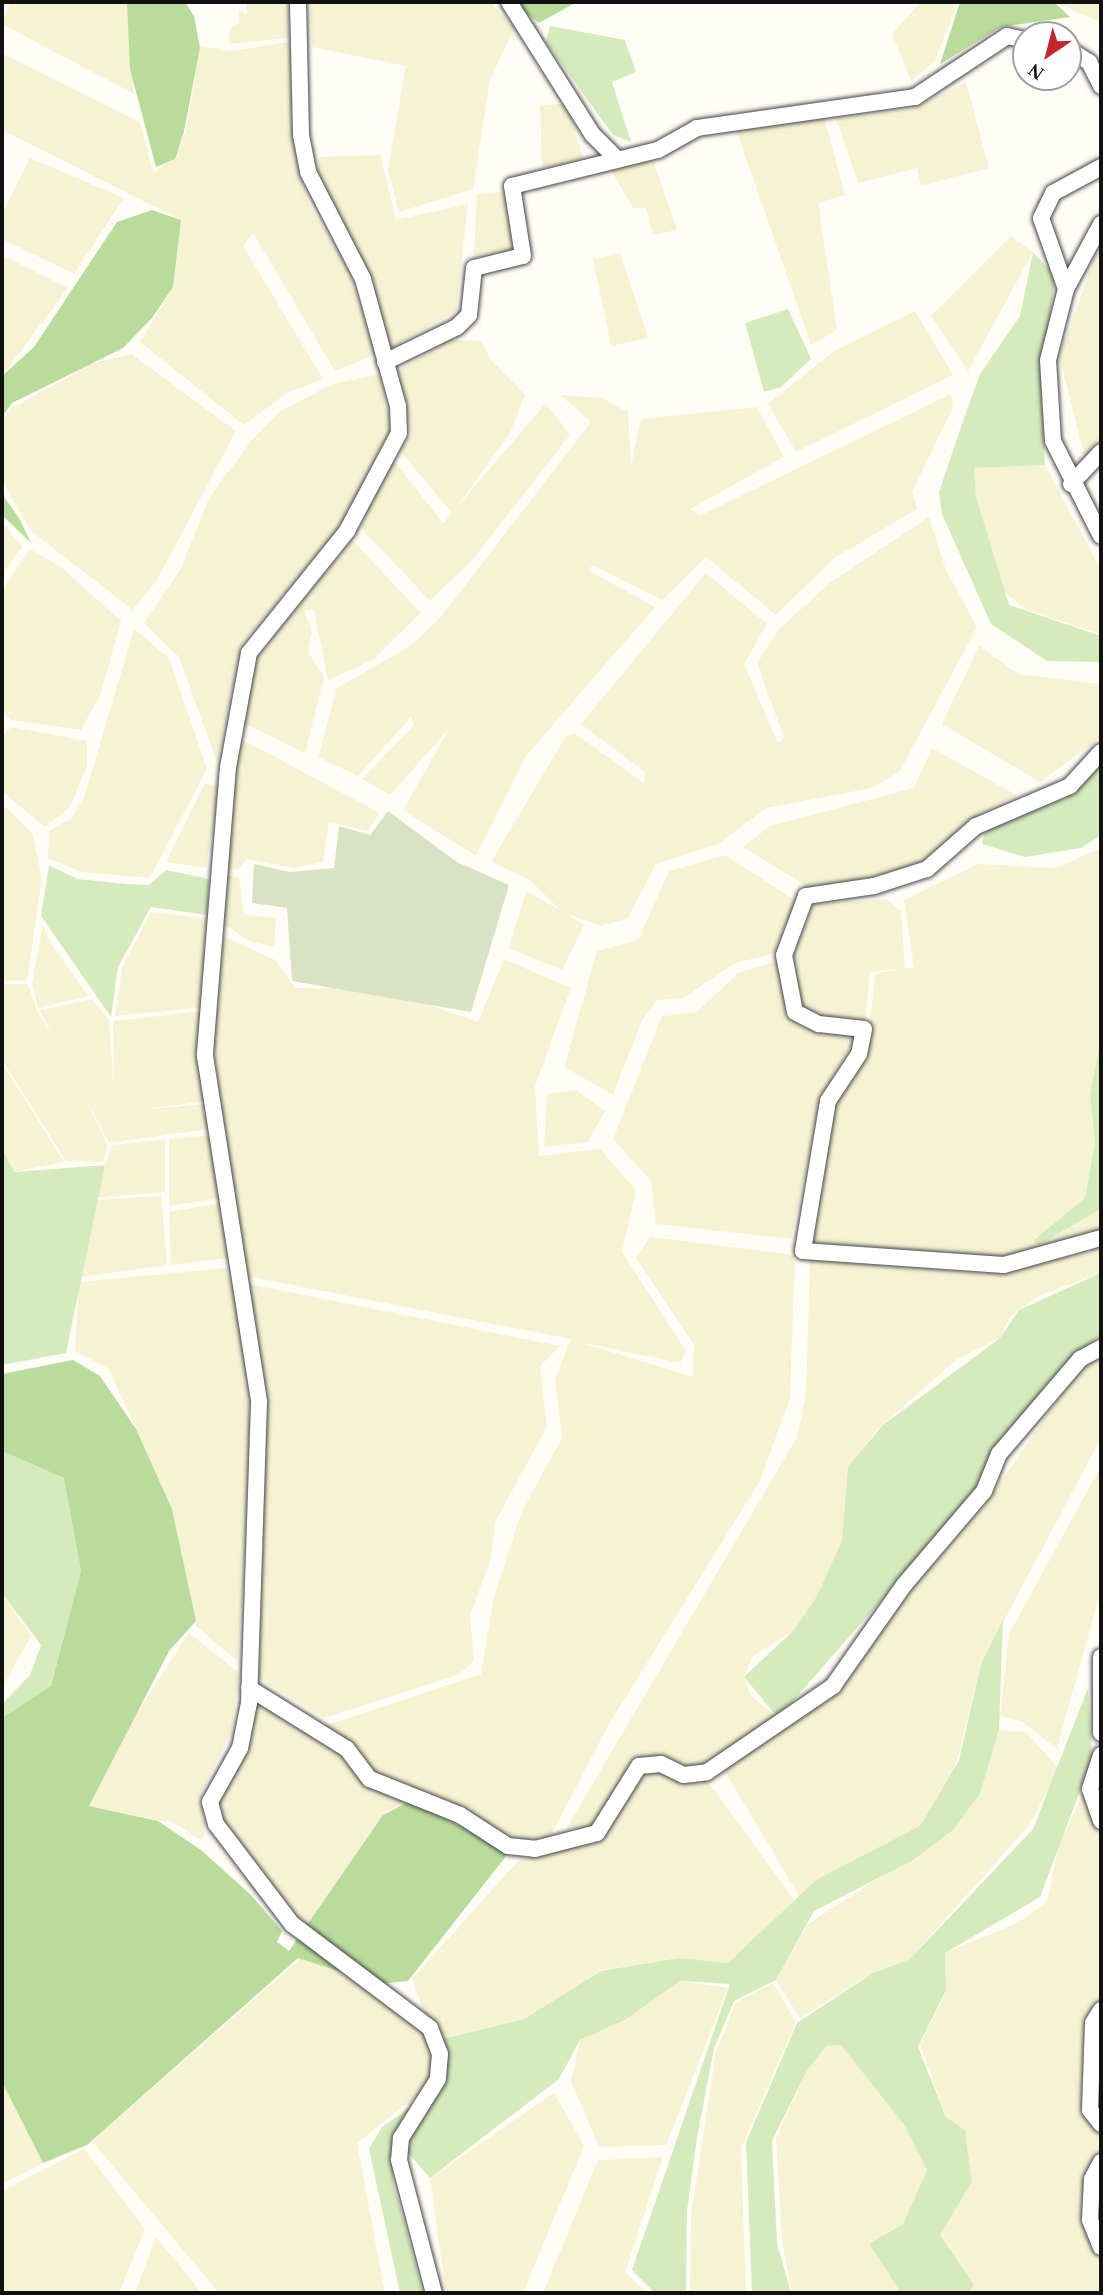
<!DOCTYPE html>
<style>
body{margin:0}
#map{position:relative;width:1103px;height:2295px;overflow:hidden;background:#fffdf5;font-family:Georgia,serif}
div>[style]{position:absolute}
.farmland>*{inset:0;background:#f6f3d4}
.green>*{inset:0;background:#d5ebbd}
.forest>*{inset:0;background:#b9dc9c}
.cemetery>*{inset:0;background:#d9e3c4}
.roads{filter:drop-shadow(0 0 2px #444) drop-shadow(0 0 2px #444)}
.street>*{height:16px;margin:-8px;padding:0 8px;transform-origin:8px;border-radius:8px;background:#fff}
span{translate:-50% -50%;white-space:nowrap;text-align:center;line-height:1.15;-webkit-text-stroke:7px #fff;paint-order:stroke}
.frame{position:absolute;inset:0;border:4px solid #111;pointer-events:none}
.north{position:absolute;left:1012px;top:21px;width:70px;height:70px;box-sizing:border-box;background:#fff;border:2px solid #a0a0a0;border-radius:50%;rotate:215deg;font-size:19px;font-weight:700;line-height:28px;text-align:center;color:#111}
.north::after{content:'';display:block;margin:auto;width:24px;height:32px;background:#c4262e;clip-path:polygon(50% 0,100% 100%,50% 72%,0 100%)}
</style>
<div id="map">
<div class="farmland">
<div style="clip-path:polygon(10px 2px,127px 2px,134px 94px,2px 24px)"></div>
<div style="clip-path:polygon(247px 2px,288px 2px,288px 38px,229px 44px,230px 29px,239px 23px,239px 11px,247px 14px)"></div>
<div style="clip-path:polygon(310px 2px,490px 2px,514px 28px,490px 80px,473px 189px,399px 212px,388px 169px,406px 66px,312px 47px)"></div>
<div style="clip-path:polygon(921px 2px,958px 2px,935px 61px,911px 81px,892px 34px)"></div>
<div style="clip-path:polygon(1053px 2px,1101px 2px,1101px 22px)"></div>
<div style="clip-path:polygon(289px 42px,297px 163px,308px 202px,349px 270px,375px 355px,335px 371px,253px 233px,243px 246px,323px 379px,287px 393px,244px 425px,140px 342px,173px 287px,181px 220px,2px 130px,2px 53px,140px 122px,153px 173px,174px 157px,186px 131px,200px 46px,230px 51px)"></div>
<div style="clip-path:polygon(966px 82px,989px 168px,921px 186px,917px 168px,858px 183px,836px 119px,914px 108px)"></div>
<div style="clip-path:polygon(567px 104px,583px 158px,542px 168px,540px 105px)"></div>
<div style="clip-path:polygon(824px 116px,845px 195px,818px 203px,837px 330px,811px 345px,736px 129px)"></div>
<div style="clip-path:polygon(380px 155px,396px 220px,468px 204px,456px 311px,391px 348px,378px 299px,318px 174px,319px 157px)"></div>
<div style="clip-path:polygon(30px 158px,124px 198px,74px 274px,2px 239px,2px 214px)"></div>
<div style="clip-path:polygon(653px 160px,677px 230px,653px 235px,646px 208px,633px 208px,609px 167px)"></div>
<div style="clip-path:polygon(505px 192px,515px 251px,474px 255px,477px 194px)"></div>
<div style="clip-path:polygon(1011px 236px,1033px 252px,968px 371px,931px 316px)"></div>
<div style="clip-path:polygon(1101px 241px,1101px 441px,1085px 458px,1059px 356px)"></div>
<div style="clip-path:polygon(620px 253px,648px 338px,611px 346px,593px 259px)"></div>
<div style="clip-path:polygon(2px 255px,68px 288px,2px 376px)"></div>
<div style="clip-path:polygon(915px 311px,953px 375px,796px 452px,768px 404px,834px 351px)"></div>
<div style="clip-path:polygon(450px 340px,481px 341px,491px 360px,525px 395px,511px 431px,457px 507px,546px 403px,570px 435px,474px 558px,430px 601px,361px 528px,386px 451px,443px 523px,452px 513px,400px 451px,412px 434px,396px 372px)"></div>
<div style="clip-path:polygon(131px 354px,236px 431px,157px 580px,133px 610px,31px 531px,2px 481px,2px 421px,10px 409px,91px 364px)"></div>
<div style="clip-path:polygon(379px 374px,392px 429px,340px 526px,241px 645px,217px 762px,179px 657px,144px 623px,180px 570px,210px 496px,252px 440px,279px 412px,332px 384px)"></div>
<div style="clip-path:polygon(951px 394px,953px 407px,912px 492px,917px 509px,834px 558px,776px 615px,706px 557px,662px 600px,593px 565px,588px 570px,655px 607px,526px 756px,476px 856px,403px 810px,449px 729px,390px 795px,362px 779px,414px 725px,411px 717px,358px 776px,318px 757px,337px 688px,412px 645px,440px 618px,591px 422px,560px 395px,602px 398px,628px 412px,631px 465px,641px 419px,757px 407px,784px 457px,690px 509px,701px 515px)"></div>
<div style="clip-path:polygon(1045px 465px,1101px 570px,1101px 634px,1027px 610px,997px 586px,978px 538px,974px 468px)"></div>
<div style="clip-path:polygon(929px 517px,946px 570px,977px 627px,900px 771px,872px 788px,766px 808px,718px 844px,656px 864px,628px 918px,601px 926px,567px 914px,584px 925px,562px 970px,509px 948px,526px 891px,560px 910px,530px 880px,491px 862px,566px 736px,574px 733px,644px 783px,645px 772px,581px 724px,706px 573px,767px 624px,744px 664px,778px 743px,784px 738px,757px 663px,779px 629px,831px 582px)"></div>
<div style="clip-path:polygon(2px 522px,22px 547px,2px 575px)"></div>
<div style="clip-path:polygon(352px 540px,421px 613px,373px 660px,328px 680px,314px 609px,304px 611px,312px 632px,308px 652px,324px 677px,305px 753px,244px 723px,257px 657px)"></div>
<div style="clip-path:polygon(30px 549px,61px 567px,121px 621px,100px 696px,81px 730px,12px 720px,2px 712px,2px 590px)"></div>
<div style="clip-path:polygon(134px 629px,169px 658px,207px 769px,150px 878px,82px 872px,48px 858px,49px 831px,71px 819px,84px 798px)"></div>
<div style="clip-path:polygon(979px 646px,1018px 674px,1101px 684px,1101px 737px,1040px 782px,942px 724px)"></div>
<div style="clip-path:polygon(11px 727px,87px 741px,87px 766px,70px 807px,45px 827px,2px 791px,2px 737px)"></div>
<div style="clip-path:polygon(245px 741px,380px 813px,367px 831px,329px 822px,323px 862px,293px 868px,246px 859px,238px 870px,217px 868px,237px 751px)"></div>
<div style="clip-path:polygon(932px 748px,1016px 795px,967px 821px,936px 860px,881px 880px,809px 888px,743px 847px,770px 826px,914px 788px)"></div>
<div style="clip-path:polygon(205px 783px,219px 786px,206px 868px,166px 862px)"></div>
<div style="clip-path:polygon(2px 804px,32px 833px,42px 878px,27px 981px,2px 981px)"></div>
<div style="clip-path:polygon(1101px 848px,1101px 1040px,1090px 1094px,1095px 1141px,1085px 1198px,1040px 1245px,1101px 1209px,1101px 1233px,1084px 1243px,996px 1257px,810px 1242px,831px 1103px,867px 1051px,875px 974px,899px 969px,870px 972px,865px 1022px,822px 1096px,791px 1239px,656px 1224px,651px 1181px,613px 1139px,662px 1016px,697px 1012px,738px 973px,792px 957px,815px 904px,886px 899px,901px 911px,905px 968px,914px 968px,904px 900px,978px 864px,1055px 868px)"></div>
<div style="clip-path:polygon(725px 855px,796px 901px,774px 953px,733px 964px,684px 998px,657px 1000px,642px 1020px,613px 1095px,564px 1067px,597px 951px,638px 940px,669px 871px)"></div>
<div style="clip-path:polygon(222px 875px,239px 877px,244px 915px,276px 918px,274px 947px,249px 941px,221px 922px)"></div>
<div style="clip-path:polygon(151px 912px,210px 919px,203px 1007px,115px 1016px,122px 968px)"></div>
<div style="clip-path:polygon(43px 925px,51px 944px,89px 996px,38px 1008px,32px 983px)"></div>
<div style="clip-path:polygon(223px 936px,275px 960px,295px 988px,381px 988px,478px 1022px,504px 959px,571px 988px,535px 1086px,539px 1156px,600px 1149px,636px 1190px,622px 1252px,686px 1351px,680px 1363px,579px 1342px,693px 1377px,694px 1345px,636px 1258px,650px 1237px,795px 1255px,790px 1398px,760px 1481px,609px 1724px,549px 1839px,515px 1838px,463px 1810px,386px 1781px,324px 1726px,481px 1674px,494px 1596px,522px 1511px,562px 1438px,555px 1380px,571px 1339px,241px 1275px,214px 1049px)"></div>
<div style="clip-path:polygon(2px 984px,28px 984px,37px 1011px,52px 1035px,40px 1010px,92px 999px,109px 1020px,114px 1087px,113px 1021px,204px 1011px,205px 1101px,142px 1110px,204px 1104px,210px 1129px,109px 1143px,86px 1099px,108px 1146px,103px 1162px,66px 1161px,2px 1060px)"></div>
<div style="clip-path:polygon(2px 1063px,64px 1162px,13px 1172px,2px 1149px)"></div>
<div style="clip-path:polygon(576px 1090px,605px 1111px,588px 1142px,544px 1147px,547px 1094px)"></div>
<div style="clip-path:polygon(211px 1135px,221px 1198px,169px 1206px,169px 1139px)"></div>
<div style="clip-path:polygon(165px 1139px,165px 1192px,94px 1198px,112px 1145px)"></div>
<div style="clip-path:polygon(161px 1196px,167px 1265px,81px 1277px,93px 1200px)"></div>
<div style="clip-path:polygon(222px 1203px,228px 1258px,171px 1265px,169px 1212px)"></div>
<div style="clip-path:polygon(1101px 1245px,1101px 1273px,1038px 1296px,1010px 1317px,1000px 1338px,956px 1360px,876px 1431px,848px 1466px,842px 1549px,817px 1596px,794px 1630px,752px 1657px,744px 1677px,751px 1696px,788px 1727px,840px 1689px,913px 1588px,982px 1509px,1081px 1366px,1101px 1359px,1101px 1438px,981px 1664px,956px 1764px,920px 1826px,878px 1856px,816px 1880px,799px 1896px,722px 1767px,685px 1766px,664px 1756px,642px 1758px,594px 1829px,566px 1829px,797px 1437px,806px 1394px,810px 1259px,986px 1274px,1089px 1253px)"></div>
<div style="clip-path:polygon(226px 1268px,229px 1280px,560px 1346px,540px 1366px,547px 1427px,495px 1522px,491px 1558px,470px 1616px,474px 1661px,458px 1675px,324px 1718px,254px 1676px,257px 1444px,242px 1361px,251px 1426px,238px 1661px,197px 1627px,172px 1509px,109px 1369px,75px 1351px,79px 1282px)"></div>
<div style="clip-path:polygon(1101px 1466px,1101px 1589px,1057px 1749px,1021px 1721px,1000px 1716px,1009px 1634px)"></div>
<div style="clip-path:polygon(2px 1593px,31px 1636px,2px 1688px)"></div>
<div style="clip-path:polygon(189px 1633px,239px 1673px,232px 1730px,201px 1794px,205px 1835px,200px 1840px,175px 1823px,89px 1806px,106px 1760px)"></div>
<div style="clip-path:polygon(258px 1705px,329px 1738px,367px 1787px,410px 1801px,385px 1812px,303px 1932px,210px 1802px)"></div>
<div style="clip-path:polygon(999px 1730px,1026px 1732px,1059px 1769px,1030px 1824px,910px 1959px,873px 1973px,800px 2018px,776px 1980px,808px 1924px,953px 1830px,980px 1794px)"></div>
<div style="clip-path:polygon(1101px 1754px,1101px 2293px,966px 2293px,940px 2235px,972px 2182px,965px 2130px,946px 2117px,920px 2045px,946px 1992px,945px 1953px,1019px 1922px,1047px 1902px,1058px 1848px)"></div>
<div style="clip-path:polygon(644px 1771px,707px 1780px,795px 1901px,728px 1964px,678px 1958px,602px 1970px,524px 2019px,435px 2041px,412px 1979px,519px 1860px,596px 1842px)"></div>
<div style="clip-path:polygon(301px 1958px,351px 1970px,432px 2038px,438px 2079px,357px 2143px,385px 2293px,219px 2293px,92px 2141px)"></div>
<div style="clip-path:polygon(680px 1981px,728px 1988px,666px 2145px,599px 2147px,571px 2081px,580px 2040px,625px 2020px)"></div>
<div style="clip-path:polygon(773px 1983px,796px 2022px,741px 2149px,746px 2293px,690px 2293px,691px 2214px,716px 2052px,736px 2002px)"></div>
<div style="clip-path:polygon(841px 2045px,905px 2126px,927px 2170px,903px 2224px,869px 2244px,901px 2293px,792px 2293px,782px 2241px,776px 2137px,806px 2072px,826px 2046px)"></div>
<div style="clip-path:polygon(2px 2082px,43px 2163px,2px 2184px)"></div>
<div style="clip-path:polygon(554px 2093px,584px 2146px,523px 2293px,446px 2293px,430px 2178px)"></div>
<div style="clip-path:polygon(84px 2149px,145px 2229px,119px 2293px,2px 2293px,2px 2191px)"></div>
<div style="clip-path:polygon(663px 2157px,625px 2272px,647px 2293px,543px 2293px,598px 2160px)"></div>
<div style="clip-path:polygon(156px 2237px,202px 2293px,135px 2293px)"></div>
</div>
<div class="green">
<div style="clip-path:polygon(550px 26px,625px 40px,636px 72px,612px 82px,631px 142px,613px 135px,546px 42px)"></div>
<div style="clip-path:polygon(1033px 252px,1055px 276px,1041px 382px,1045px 465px,974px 468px,976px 497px,1009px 605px,1101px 636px,1101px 662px,1047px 661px,991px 624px,942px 514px,939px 492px,963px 421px,980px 374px,1020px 316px)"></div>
<div style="clip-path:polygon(788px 309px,811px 359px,781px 387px,764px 392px,745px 323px)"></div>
<div style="clip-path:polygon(1101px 766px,1101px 835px,1081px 848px,1025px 857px,982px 844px,985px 831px,1023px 809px,1064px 800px)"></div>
<div style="clip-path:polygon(49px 865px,77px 879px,126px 884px,149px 885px,166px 870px,209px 879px,207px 915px,151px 907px,118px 967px,111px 1017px,41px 916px)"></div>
<div style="clip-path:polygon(1101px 1040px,1101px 1209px,1039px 1245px,1033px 1241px,1085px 1198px,1095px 1141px,1090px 1094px)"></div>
<div style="clip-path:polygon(2px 1149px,14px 1172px,105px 1165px,66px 1353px,2px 1365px)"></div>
<div style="clip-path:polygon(1101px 1273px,1101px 1335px,1069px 1359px,993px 1451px,977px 1491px,778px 1718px,744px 1677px,794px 1630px,817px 1596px,842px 1541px,848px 1466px,883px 1425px,1000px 1338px,1019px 1310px)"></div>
<div style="clip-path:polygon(2px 1451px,65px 1478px,81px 1571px,51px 1686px,2px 1726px,2px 1704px,30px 1675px,41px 1645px,2px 1593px)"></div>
<div style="clip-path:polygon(1003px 1620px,999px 1730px,980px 1794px,953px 1830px,913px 1860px,814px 1911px,776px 1980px,734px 2001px,714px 2048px,697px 2138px,687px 2211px,686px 2293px,655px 2293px,632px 2270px,730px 1984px,680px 1981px,625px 2020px,580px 2040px,559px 2079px,430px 2178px,403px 2147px,440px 2082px,435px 2041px,524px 2019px,601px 1971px,678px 1958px,728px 1963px,816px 1880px,920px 1826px,959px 1760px,981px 1664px)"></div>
<div style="clip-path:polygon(1088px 1688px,1092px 1759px,1040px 1897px,945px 1953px,946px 1990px,918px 2047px,946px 2117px,965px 2130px,972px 2182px,940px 2235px,974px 2285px,969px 2293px,901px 2293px,869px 2244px,903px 2224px,927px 2170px,905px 2126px,841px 2045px,826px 2046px,806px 2072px,772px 2141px,777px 2243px,791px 2293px,752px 2293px,746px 2142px,797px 2023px,873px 1973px,910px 1959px,1033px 1829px)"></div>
<div style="clip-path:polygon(418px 2102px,392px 2140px,393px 2182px,423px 2293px,400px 2293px,369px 2149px,382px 2127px)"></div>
</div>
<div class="forest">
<div style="clip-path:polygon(127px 2px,185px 2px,194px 16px,200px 48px,184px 131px,175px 159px,156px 167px,130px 69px)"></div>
<div style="clip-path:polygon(512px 2px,577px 2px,539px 23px)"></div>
<div style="clip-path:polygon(960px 2px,1054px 2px,1070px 17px,1001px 27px,940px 64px)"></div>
<div style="clip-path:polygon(152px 210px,181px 220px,173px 287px,152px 318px,123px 348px,12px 403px,2px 417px,2px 376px,34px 347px,117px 222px)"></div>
<div style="clip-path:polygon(2px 494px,19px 518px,31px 543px,2px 515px)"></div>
<div style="clip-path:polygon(73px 1360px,100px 1376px,136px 1429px,172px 1509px,196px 1621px,169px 1651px,89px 1806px,158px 1821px,201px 1850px,251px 1895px,282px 1931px,277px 1942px,289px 1951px,383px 1815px,410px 1801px,510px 1851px,408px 1981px,379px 1984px,298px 1958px,87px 2145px,43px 2163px,2px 2082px,2px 1718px,51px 1686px,81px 1571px,64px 1478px,2px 1451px,2px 1374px)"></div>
</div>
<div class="cemetery">
<div style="clip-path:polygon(388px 811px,457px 862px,509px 885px,471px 1012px,292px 981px,287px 908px,252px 903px,254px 864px,290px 872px,334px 868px,339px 826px,370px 835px)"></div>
</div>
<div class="roads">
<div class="street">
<div style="left:298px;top:2px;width:133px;rotate:88.7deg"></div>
<div style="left:301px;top:135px;width:38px;rotate:79deg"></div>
<div style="left:308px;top:172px;width:120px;rotate:62.8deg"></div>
<div style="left:363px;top:279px;width:132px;rotate:74.6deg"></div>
<div style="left:398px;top:406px;width:27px;rotate:88deg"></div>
<div style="left:399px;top:433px;width:111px;rotate:118deg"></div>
<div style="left:347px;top:531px;width:156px;rotate:128.8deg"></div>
<div style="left:249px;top:653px;width:116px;rotate:100.4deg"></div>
<div style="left:228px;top:767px;width:290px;rotate:94.6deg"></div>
<div style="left:205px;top:1056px;width:350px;rotate:81.1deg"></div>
<div style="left:259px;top:1402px;width:301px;rotate:91.9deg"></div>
<div style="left:249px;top:1703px;width:46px;rotate:101.3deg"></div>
<div style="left:240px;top:1748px;width:62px;rotate:119.1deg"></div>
<div style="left:210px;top:1802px;width:23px;rotate:75deg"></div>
<div style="left:216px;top:1824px;width:126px;rotate:52.8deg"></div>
<div style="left:292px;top:1924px;width:173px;rotate:37deg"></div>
<div style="left:430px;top:2028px;width:28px;rotate:69deg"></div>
<div style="left:440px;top:2054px;width:25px;rotate:95deg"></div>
<div style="left:438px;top:2079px;width:70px;rotate:122.1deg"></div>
<div style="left:401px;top:2138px;width:22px;rotate:95deg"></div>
<div style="left:399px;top:2160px;width:138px;rotate:75.3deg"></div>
<div style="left:509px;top:2px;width:156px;rotate:57.8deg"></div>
<div style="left:592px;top:134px;width:35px;rotate:45deg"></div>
<div style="left:1068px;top:49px;width:25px;rotate:32deg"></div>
<div style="left:1089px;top:62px;width:27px;rotate:63deg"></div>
<div style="left:1101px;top:224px;width:74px;rotate:118.3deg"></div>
<div style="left:1066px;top:289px;width:73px;rotate:104.2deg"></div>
<div style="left:1048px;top:360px;width:81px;rotate:86.5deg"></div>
<div style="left:1053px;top:441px;width:106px;rotate:63.2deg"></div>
<div style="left:1066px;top:289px;width:75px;rotate:-109.4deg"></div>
<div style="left:1041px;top:218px;width:28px;rotate:-64deg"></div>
<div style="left:1053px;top:193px;width:55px;rotate:-28.4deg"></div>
<div style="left:385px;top:362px;width:80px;rotate:-25.9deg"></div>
<div style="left:457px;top:327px;width:17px;rotate:-45deg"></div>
<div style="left:469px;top:315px;width:47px;rotate:-83.9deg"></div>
<div style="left:474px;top:268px;width:50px;rotate:-13.8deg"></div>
<div style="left:523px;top:256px;width:71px;rotate:-98.9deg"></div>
<div style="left:512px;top:186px;width:150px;rotate:-13.9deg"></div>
<div style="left:658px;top:150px;width:45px;rotate:-29.4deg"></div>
<div style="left:697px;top:128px;width:220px;rotate:-8.1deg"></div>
<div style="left:915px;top:97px;width:110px;rotate:-33.5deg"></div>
<div style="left:1007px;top:36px;width:19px;rotate:12deg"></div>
<div style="left:1071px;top:484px;width:44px;rotate:-46.8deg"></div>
<div style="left:1101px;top:752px;width:46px;rotate:132.4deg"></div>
<div style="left:1070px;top:786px;width:102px;rotate:156.9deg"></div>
<div style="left:976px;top:826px;width:65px;rotate:138.7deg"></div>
<div style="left:927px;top:869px;width:56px;rotate:162.2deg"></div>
<div style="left:874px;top:886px;width:69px;rotate:171.6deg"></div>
<div style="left:806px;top:896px;width:63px;rotate:110.4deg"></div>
<div style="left:784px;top:955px;width:58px;rotate:79.1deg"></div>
<div style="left:795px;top:1012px;width:27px;rotate:27deg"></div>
<div style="left:819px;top:1024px;width:45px;rotate:6.3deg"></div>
<div style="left:864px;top:1029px;width:25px;rotate:101deg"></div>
<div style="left:859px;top:1054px;width:56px;rotate:123.4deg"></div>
<div style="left:828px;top:1101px;width:152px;rotate:99.5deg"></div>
<div style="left:803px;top:1251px;width:201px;rotate:4deg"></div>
<div style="left:1004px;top:1265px;width:101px;rotate:-15.6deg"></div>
<div style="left:1101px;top:1657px;width:76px;rotate:90deg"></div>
<div style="left:249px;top:1688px;width:115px;rotate:31.9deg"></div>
<div style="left:347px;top:1749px;width:38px;rotate:53deg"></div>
<div style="left:370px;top:1779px;width:97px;rotate:21.8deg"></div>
<div style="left:460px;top:1815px;width:57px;rotate:32.9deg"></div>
<div style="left:508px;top:1846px;width:27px;rotate:6deg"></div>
<div style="left:535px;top:1849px;width:64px;rotate:-14.5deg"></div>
<div style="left:597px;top:1833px;width:79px;rotate:-57.9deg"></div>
<div style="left:639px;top:1766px;width:22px;rotate:-5deg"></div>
<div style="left:661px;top:1764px;width:25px;rotate:26deg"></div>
<div style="left:684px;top:1775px;width:23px;rotate:-7deg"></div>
<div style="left:707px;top:1772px;width:153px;rotate:-34.3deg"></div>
<div style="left:833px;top:1686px;width:123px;rotate:-54.9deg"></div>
<div style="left:904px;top:1585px;width:123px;rotate:-49.6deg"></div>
<div style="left:984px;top:1491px;width:40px;rotate:-68deg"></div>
<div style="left:999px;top:1454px;width:125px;rotate:-49.5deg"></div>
<div style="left:1080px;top:1359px;width:24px;rotate:-28deg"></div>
<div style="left:1101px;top:1755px;width:36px;rotate:108deg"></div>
<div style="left:1090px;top:1789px;width:34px;rotate:71deg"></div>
<div style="left:1101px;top:2010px;width:15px;rotate:122deg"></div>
<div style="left:1093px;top:2023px;width:87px;rotate:92deg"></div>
<div style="left:1090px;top:2110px;width:18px;rotate:52deg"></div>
<div style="left:1101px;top:2162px;width:19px;rotate:118deg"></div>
<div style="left:1092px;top:2179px;width:41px;rotate:92.8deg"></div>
<div style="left:1090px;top:2220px;width:29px;rotate:68deg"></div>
</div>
</div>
<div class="frame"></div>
<div class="north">N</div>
</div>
